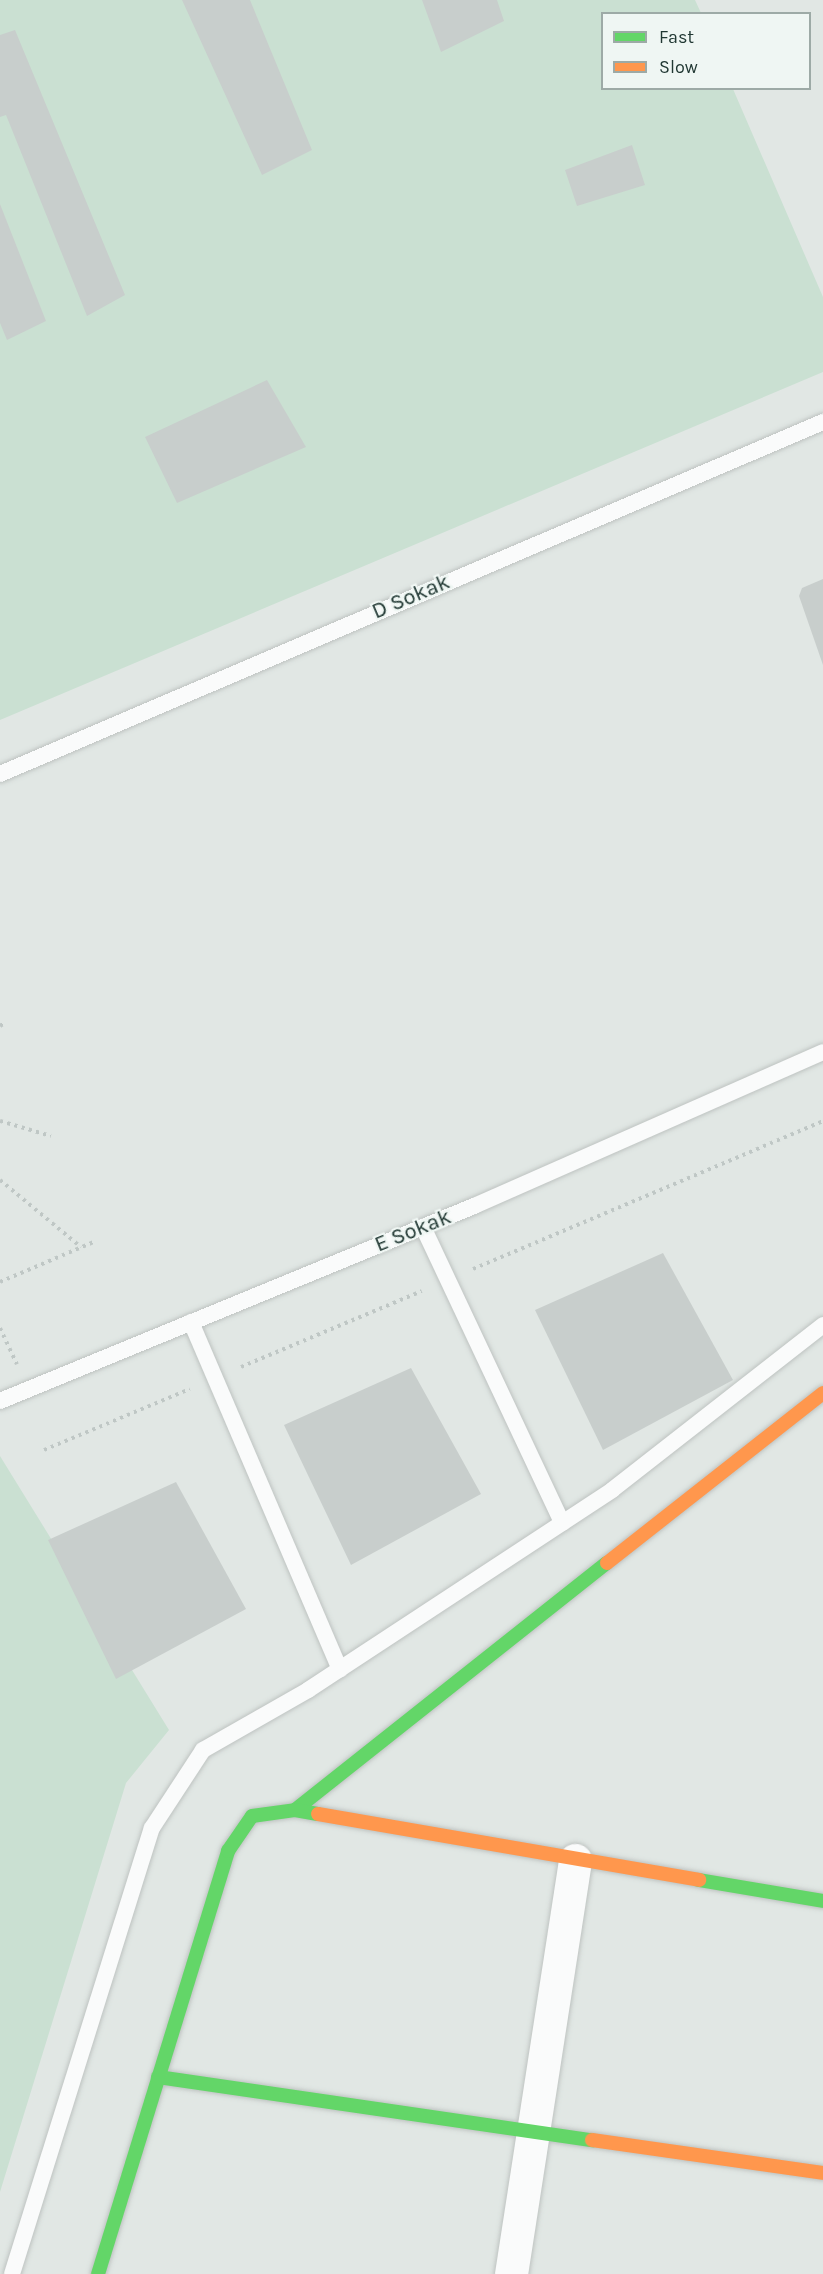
<!DOCTYPE html>
<style>
body{margin:0}
#map{position:relative;width:823px;height:2274px;overflow:hidden;background:#e1e7e4;font-family:Karla,sans-serif}
div>[style]{position:absolute}
.green>*{inset:0;background:#cae0d2}
.building>*{inset:0;background:#c8cecc}
.path>*{height:4px;margin-top:-2px;transform-origin:0;background:repeating-linear-gradient(90deg,#bfc7c5 0 3px,transparent 0 7.5px)}
.roads{filter:drop-shadow(0 0 2px #bec3c1) drop-shadow(0 0 2px #bec3c1)}
.lane>*{height:16px;margin:-8px;padding:0 8px;transform-origin:8px;border-radius:8px;background:#fafbfb}
.street>*{height:33px;margin:-16.5px;padding:0 16.5px;transform-origin:16.5px;border-radius:16.5px;background:#fafbfb}
.fast>*{height:14px;margin:-7px;padding:0 7px;transform-origin:7px;border-radius:7px;background:#63d668}
.slow>*{height:14px;margin:-7px;padding:0 7px;transform-origin:7px;border-radius:7px;background:#ff974d}
span{translate:-50% -50%;white-space:nowrap;text-align:center;line-height:1.15;-webkit-text-stroke:4.5px #eff6f3;paint-order:stroke}
.street-label{font-size:22px;color:#213833}
.legend{position:absolute;left:601px;top:12px;width:210px;height:78px;box-sizing:border-box;background:#eff6f3;border:2px solid #9daaa6;margin:0;padding:8px 10px;list-style:none;font-size:18px;color:#213833}
.legend li{display:flex;align-items:center;gap:12px;height:30px}
.legend b{width:30px;border:2px solid #9daaa6}
</style>
<div id="map">
<div class="green">
<div style="clip-path:polygon(0 0,695px 0,701px 13px,602px 14px,602px 88px,733px 89px,823px 297px,823px 372px,0 720px)"></div>
<div style="clip-path:polygon(0 1456px,169px 1730px,126px 1783px,0 2192px)"></div>
</div>
<div class="building">
<div style="clip-path:polygon(182px 0,250px 0,312px 150px,262px 175px)"></div>
<div style="clip-path:polygon(422px 0,497px 0,504px 21px,441px 52px)"></div>
<div style="clip-path:polygon(15px 30px,125px 295px,87px 316px,6px 115px,0 117px,0 35px)"></div>
<div style="clip-path:polygon(632px 145px,645px 185px,577px 206px,565px 170px)"></div>
<div style="clip-path:polygon(0 204px,46px 321px,7px 340px,0 323px)"></div>
<div style="clip-path:polygon(267px 380px,306px 447px,177px 503px,145px 437px)"></div>
<div style="clip-path:polygon(823px 579px,823px 665px,799px 596px,802px 588px)"></div>
<div style="clip-path:polygon(663px 1253px,733px 1380px,603px 1450px,535px 1310px)"></div>
<div style="clip-path:polygon(411px 1368px,481px 1494px,351px 1565px,284px 1425px)"></div>
<div style="clip-path:polygon(176px 1482px,246px 1609px,116px 1679px,48px 1540px)"></div>
</div>
<div class="path">
<div style="left:0;top:1026px;width:4px;rotate:-34deg"></div>
<div style="left:0;top:1121px;width:53px;rotate:16.4deg"></div>
<div style="left:0;top:1180px;width:105px;rotate:39.6deg"></div>
<div style="left:473px;top:1269px;width:380px;rotate:-22.9deg"></div>
<div style="left:0;top:1282px;width:104px;rotate:-23.1deg"></div>
<div style="left:0;top:1328px;width:40px;rotate:65deg"></div>
<div style="left:241px;top:1367px;width:196px;rotate:-22.8deg"></div>
<div style="left:44px;top:1450px;width:158px;rotate:-22.7deg"></div>
</div>
<div class="roads">
<div class="lane">
<div style="left:0;top:774px;width:895px;rotate:-23.16deg"></div>
<div style="left:423px;top:1227px;width:327px;rotate:64.8deg"></div>
<div style="left:191px;top:1322px;width:378px;rotate:66.8deg"></div>
<div style="left:0;top:1401px;width:513px;rotate:-22.36deg"></div>
<div style="left:474px;top:1206px;width:381px;rotate:-23.8deg"></div>
<div style="left:12px;top:2274px;width:467px;rotate:-72.6deg"></div>
<div style="left:152px;top:1828px;width:93px;rotate:-56.8deg"></div>
<div style="left:203px;top:1750px;width:121px;rotate:-29.7deg"></div>
<div style="left:308px;top:1690px;width:364px;rotate:-33.3deg"></div>
<div style="left:612px;top:1490px;width:268px;rotate:-38deg"></div>
</div>
<div class="street">
<div style="left:511px;top:2274px;width:419px;rotate:-81.2deg"></div>
</div>
<div class="fast">
<div style="left:295px;top:1810px;width:398px;rotate:-38.4deg"></div>
<div style="left:699px;top:1880px;width:126px;rotate:9.6deg"></div>
<div style="left:158px;top:2077px;width:439px;rotate:8.3deg"></div>
<div style="left:98px;top:2274px;width:443px;rotate:-72.9deg"></div>
<div style="left:228px;top:1851px;width:42px;rotate:-55.6deg"></div>
<div style="left:252px;top:1816px;width:43px;rotate:-7.9deg"></div>
<div style="left:295px;top:1810px;width:23px;rotate:10deg"></div>
</div>
<div class="slow">
<div style="left:607px;top:1563px;width:275px;rotate:-38.2deg"></div>
<div style="left:318px;top:1814px;width:387px;rotate:9.8deg"></div>
<div style="left:592px;top:2140px;width:233px;rotate:8.1deg"></div>
</div>
</div>
<div class="street-label">
<span style="left:411px;top:597px;rotate:-23deg">D Sokak</span>
<span style="left:413px;top:1231px;rotate:-22deg">E Sokak</span>
</div>
<ul class="legend">
<li><b style="height:8px;background:#63d668"></b>Fast</li>
<li><b style="height:8px;background:#ff974d"></b>Slow</li>
</ul>
</div>
